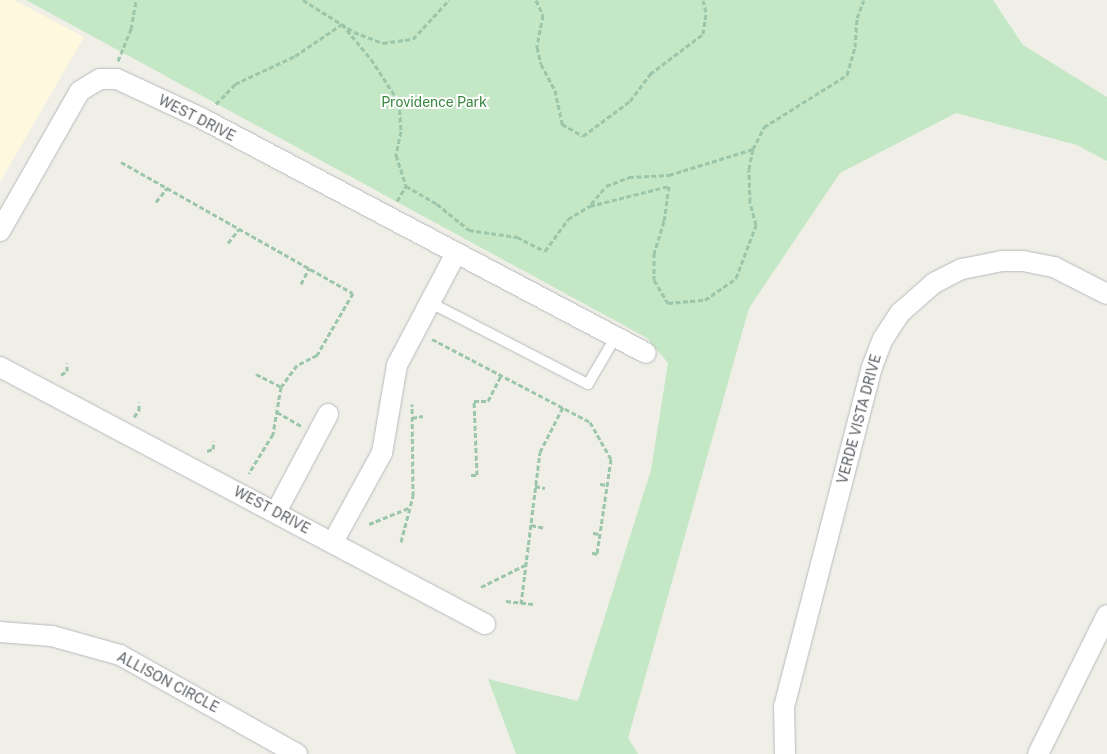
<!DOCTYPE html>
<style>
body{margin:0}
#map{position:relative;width:1107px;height:754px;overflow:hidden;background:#f0efe7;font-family:"Public Sans",sans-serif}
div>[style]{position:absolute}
.commercial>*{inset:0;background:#fef8df}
.green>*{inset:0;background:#c4e7c6}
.path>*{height:3px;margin-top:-1.5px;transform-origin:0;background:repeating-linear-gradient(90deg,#9bc6a9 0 5px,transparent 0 7.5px)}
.roads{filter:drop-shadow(0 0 1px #b7b9bd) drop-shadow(0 0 1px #b7b9bd)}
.service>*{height:10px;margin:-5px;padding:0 5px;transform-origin:5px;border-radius:5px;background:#fff}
.minor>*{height:20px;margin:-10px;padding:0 10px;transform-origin:10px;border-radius:10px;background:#fff}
span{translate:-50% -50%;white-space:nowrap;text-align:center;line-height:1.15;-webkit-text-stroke:4px #fff;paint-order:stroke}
.park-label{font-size:14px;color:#36863d}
.street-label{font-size:14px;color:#5e6267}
</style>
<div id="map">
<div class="commercial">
<div style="clip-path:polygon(0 0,14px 0,84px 37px,0 182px)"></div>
</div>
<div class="green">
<div style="clip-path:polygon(26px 0,993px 0,1023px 45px,1107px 97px,1107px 161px,1077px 145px,956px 113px,840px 173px,749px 308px,628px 738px,638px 754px,516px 754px,488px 679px,578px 701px,651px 470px,668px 363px,647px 338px)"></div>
</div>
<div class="path">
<div style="left:303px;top:0;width:60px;rotate:32.1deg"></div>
<div style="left:354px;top:32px;width:31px;rotate:21deg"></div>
<div style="left:383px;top:43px;width:30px;rotate:-8deg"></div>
<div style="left:413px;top:39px;width:53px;rotate:-47.3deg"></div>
<div style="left:536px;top:0;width:17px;rotate:65deg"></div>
<div style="left:543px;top:15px;width:33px;rotate:101deg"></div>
<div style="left:537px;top:47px;width:17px;rotate:77deg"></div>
<div style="left:541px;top:64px;width:30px;rotate:62deg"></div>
<div style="left:555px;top:90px;width:35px;rotate:78deg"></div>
<div style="left:562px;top:124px;width:24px;rotate:30deg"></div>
<div style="left:583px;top:136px;width:59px;rotate:-36.7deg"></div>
<div style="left:630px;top:101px;width:34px;rotate:-53deg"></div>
<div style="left:650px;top:74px;width:66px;rotate:-37deg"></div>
<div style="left:703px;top:34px;width:22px;rotate:-82deg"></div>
<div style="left:706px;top:12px;width:12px;rotate:-104deg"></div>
<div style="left:118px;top:61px;width:35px;rotate:-68deg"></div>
<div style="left:131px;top:29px;width:29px;rotate:-80deg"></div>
<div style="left:216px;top:104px;width:28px;rotate:-46deg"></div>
<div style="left:235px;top:84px;width:66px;rotate:-25deg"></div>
<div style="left:295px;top:56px;width:57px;rotate:-34.2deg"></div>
<div style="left:342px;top:24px;width:45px;rotate:50.4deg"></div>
<div style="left:371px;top:59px;width:51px;rotate:56.9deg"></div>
<div style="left:399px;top:102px;width:29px;rotate:86deg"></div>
<div style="left:401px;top:131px;width:25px;rotate:102deg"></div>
<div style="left:396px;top:155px;width:33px;rotate:72deg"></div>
<div style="left:406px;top:186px;width:36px;rotate:30deg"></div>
<div style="left:437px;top:204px;width:41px;rotate:39.1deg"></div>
<div style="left:469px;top:230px;width:49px;rotate:8.3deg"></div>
<div style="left:517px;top:237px;width:31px;rotate:27deg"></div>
<div style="left:545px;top:251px;width:39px;rotate:-54deg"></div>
<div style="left:568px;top:219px;width:26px;rotate:-31deg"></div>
<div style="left:590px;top:206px;width:81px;rotate:-14.2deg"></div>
<div style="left:669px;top:186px;width:35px;rotate:98deg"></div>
<div style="left:664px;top:221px;width:34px;rotate:107deg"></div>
<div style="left:654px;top:253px;width:27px;rotate:90deg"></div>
<div style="left:654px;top:280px;width:27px;rotate:59deg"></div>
<div style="left:668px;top:303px;width:37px;rotate:-5deg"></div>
<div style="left:705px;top:300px;width:38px;rotate:-35deg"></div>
<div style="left:736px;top:278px;width:57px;rotate:-69.3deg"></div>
<div style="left:756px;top:225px;width:24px;rotate:-105deg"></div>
<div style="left:750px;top:202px;width:33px;rotate:-92deg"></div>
<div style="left:749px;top:169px;width:20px;rotate:-79deg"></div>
<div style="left:753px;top:149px;width:25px;rotate:-63deg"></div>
<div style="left:764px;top:127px;width:98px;rotate:-32.1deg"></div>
<div style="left:847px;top:75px;width:29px;rotate:-74deg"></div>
<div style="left:855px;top:47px;width:29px;rotate:-86deg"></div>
<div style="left:857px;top:18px;width:19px;rotate:-69deg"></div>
<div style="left:121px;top:162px;width:266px;rotate:29.5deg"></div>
<div style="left:353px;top:293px;width:72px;rotate:120.1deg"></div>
<div style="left:317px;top:355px;width:22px;rotate:153deg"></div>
<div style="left:297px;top:365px;width:27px;rotate:126deg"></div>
<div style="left:281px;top:387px;width:48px;rotate:99.7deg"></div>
<div style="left:273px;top:434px;width:46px;rotate:121.6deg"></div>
<div style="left:397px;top:201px;width:17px;rotate:-59deg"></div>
<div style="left:156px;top:202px;width:18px;rotate:-52deg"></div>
<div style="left:591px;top:204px;width:23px;rotate:-50deg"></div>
<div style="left:606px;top:186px;width:25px;rotate:-21deg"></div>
<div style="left:629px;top:177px;width:40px;rotate:-2.9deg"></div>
<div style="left:669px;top:175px;width:88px;rotate:-17.2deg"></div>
<div style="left:228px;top:243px;width:18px;rotate:-52deg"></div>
<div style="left:301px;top:284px;width:18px;rotate:-63deg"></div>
<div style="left:432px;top:339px;width:178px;rotate:27.7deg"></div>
<div style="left:590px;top:422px;width:43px;rotate:60.4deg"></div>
<div style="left:611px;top:459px;width:96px;rotate:98.4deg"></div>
<div style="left:597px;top:554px;width:7px;rotate:-164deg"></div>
<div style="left:256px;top:374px;width:28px;rotate:27deg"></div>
<div style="left:61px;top:375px;width:7px;rotate:-34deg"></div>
<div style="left:67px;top:371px;width:8px;rotate:-90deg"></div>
<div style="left:277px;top:412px;width:28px;rotate:30deg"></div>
<div style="left:134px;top:417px;width:9px;rotate:-54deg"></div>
<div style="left:139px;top:410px;width:8px;rotate:-90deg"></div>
<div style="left:412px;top:418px;width:11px;rotate:-10deg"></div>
<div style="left:207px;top:451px;width:6px;rotate:-18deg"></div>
<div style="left:213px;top:449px;width:8px;rotate:-83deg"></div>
<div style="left:471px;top:475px;width:6px"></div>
<div style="left:477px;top:475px;width:74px;rotate:-92.3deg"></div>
<div style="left:474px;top:401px;width:14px"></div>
<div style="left:488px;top:401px;width:29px;rotate:-63deg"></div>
<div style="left:600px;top:484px;width:8px;rotate:7deg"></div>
<div style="left:535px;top:486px;width:10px;rotate:11deg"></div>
<div style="left:369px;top:524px;width:45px;rotate:-22deg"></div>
<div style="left:531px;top:525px;width:14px;rotate:12deg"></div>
<div style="left:593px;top:533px;width:7px;rotate:8deg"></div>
<div style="left:401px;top:542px;width:48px;rotate:-75.4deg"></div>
<div style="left:413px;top:496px;width:92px;rotate:-90.6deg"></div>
<div style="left:481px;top:587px;width:49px;rotate:-26.6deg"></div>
<div style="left:506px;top:601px;width:28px;rotate:6deg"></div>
<div style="left:521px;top:604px;width:153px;rotate:-82.9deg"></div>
<div style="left:540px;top:452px;width:51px;rotate:-62.9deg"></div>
</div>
<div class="roads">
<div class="service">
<div style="left:429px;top:302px;width:179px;rotate:27.3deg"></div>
<div style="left:588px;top:384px;width:53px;rotate:-59.6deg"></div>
</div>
<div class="minor">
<div style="left:0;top:231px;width:161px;rotate:-60.3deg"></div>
<div style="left:80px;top:91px;width:23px;rotate:-31deg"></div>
<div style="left:100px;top:79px;width:17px"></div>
<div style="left:117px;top:79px;width:93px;rotate:24.9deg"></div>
<div style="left:201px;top:118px;width:503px;rotate:27.84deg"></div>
<div style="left:0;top:367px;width:549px;rotate:27.92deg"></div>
<div style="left:276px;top:512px;width:111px;rotate:-62deg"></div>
<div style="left:333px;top:542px;width:102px;rotate:-61.2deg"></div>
<div style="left:382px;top:453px;width:89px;rotate:-80.3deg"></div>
<div style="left:397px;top:365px;width:124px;rotate:-62.2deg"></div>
<div style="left:0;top:632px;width:52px;rotate:4.4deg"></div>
<div style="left:52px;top:636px;width:71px;rotate:15.6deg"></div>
<div style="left:120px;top:655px;width:203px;rotate:29.2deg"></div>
<div style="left:785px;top:754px;width:47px;rotate:-91.2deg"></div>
<div style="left:784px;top:707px;width:351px;rotate:-75.5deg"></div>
<div style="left:872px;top:367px;width:30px;rotate:-69deg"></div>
<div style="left:883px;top:339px;width:31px;rotate:-57deg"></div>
<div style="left:900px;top:313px;width:45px;rotate:-41.4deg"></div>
<div style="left:934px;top:283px;width:31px;rotate:-27deg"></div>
<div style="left:962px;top:269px;width:41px;rotate:-11.3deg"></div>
<div style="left:1002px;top:261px;width:21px"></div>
<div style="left:1023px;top:261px;width:32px;rotate:11deg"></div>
<div style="left:1054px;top:267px;width:59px;rotate:27deg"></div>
<div style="left:1038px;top:754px;width:155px;rotate:-63.6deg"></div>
</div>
</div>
<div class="park-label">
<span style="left:434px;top:102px">Providence Park</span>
</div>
<div class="street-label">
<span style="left:197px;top:118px;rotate:27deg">WEST DRIVE</span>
<span style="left:859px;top:419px;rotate:-75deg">VERDE VISTA DRIVE</span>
<span style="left:272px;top:510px;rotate:28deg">WEST DRIVE</span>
<span style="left:168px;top:682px;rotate:28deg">ALLISON CIRCLE</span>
</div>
</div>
